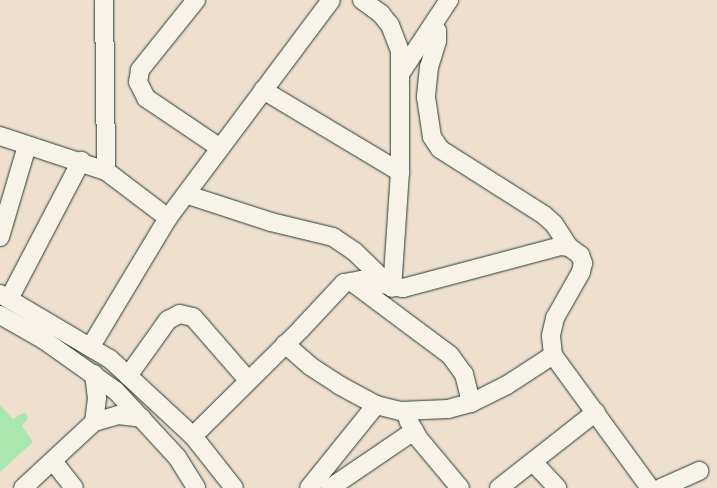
<!DOCTYPE html>
<style>
body{margin:0}
#map{position:relative;width:717px;height:488px;overflow:hidden;background:#efdfcd;font-family:"Indie Flower",sans-serif}
div>[style]{position:absolute}
.green>*{inset:0;background:#a9e7ae}
.roads{filter:drop-shadow(0 0 1px #1f3d34) drop-shadow(0 0 1px #1f3d34)}
.minor>*{height:18px;margin:-9px;padding:0 9px;transform-origin:9px;border-radius:9px;background:#f7f3e8}
span{translate:-50% -50%;white-space:nowrap;text-align:center;line-height:1.15;-webkit-text-stroke:3.5px #f7f3e8;paint-order:stroke}
</style>
<div id="map">
<div class="green">
<div style="clip-path:polygon(0 405px,13px 419px,25px 412px,28px 418px,22px 426px,33px 442px,0 472px)"></div>
</div>
<div class="roads">
<div class="minor">
<div style="left:104px;top:0;width:171px;rotate:89.3deg"></div>
<div style="left:196px;top:0;width:90px;rotate:128.7deg"></div>
<div style="left:140px;top:70px;width:12px;rotate:99deg"></div>
<div style="left:138px;top:82px;width:18px;rotate:63deg"></div>
<div style="left:146px;top:98px;width:89px;rotate:34deg"></div>
<div style="left:362px;top:0;width:24px;rotate:36deg"></div>
<div style="left:381px;top:14px;width:14px;rotate:51deg"></div>
<div style="left:390px;top:25px;width:28px;rotate:69deg"></div>
<div style="left:400px;top:51px;width:121px;rotate:90deg"></div>
<div style="left:400px;top:172px;width:116px;rotate:93.9deg"></div>
<div style="left:433px;top:25px;width:7px;rotate:56deg"></div>
<div style="left:437px;top:31px;width:10px;rotate:90deg"></div>
<div style="left:437px;top:41px;width:27px;rotate:107deg"></div>
<div style="left:429px;top:67px;width:30px;rotate:96deg"></div>
<div style="left:426px;top:97px;width:40px;rotate:81.5deg"></div>
<div style="left:432px;top:137px;width:14px;rotate:56deg"></div>
<div style="left:440px;top:149px;width:123px;rotate:32.4deg"></div>
<div style="left:544px;top:215px;width:13px;rotate:42deg"></div>
<div style="left:554px;top:224px;width:27px;rotate:57deg"></div>
<div style="left:400px;top:74px;width:89px;rotate:-56.5deg"></div>
<div style="left:263px;top:90px;width:160px;rotate:30.9deg"></div>
<div style="left:0;top:136px;width:112px;rotate:18.3deg"></div>
<div style="left:106px;top:171px;width:78px;rotate:37.2deg"></div>
<div style="left:188px;top:195px;width:87px;rotate:18deg"></div>
<div style="left:271px;top:222px;width:64px;rotate:13.6deg"></div>
<div style="left:333px;top:237px;width:25px;rotate:34deg"></div>
<div style="left:354px;top:251px;width:52px;rotate:44.2deg"></div>
<div style="left:0;top:237px;width:95px;rotate:-73.5deg"></div>
<div style="left:352px;top:282px;width:122px;rotate:36.7deg"></div>
<div style="left:450px;top:355px;width:24px;rotate:54deg"></div>
<div style="left:464px;top:374px;width:30px;rotate:76deg"></div>
<div style="left:0;top:294px;width:128px;rotate:30.6deg"></div>
<div style="left:110px;top:359px;width:113px;rotate:42.9deg"></div>
<div style="left:193px;top:436px;width:66px;rotate:51.7deg"></div>
<div style="left:9px;top:299px;width:156px;rotate:-62.4deg"></div>
<div style="left:0;top:315px;width:51px;rotate:29.6deg"></div>
<div style="left:44px;top:340px;width:88px;rotate:35.3deg"></div>
<div style="left:116px;top:391px;width:90px;rotate:47.3deg"></div>
<div style="left:177px;top:457px;width:36px;rotate:58deg"></div>
<div style="left:285px;top:344px;width:33px;rotate:41deg"></div>
<div style="left:310px;top:366px;width:35px;rotate:33deg"></div>
<div style="left:339px;top:385px;width:42px;rotate:28.4deg"></div>
<div style="left:376px;top:405px;width:25px;rotate:14deg"></div>
<div style="left:400px;top:411px;width:48px;rotate:-2.4deg"></div>
<div style="left:448px;top:409px;width:24px;rotate:-15deg"></div>
<div style="left:471px;top:403px;width:40px;rotate:-26.6deg"></div>
<div style="left:507px;top:385px;width:55px;rotate:-33.1deg"></div>
<div style="left:91px;top:346px;width:149px;rotate:-59deg"></div>
<div style="left:168px;top:218px;width:272px;rotate:-53.2deg"></div>
<div style="left:94px;top:374px;width:24px;rotate:83deg"></div>
<div style="left:97px;top:398px;width:24px;rotate:97deg"></div>
<div style="left:128px;top:376px;width:69px;rotate:-54.5deg"></div>
<div style="left:168px;top:320px;width:13px;rotate:-27deg"></div>
<div style="left:180px;top:314px;width:13px;rotate:13deg"></div>
<div style="left:193px;top:317px;width:84px;rotate:48.9deg"></div>
<div style="left:408px;top:420px;width:22px;rotate:60deg"></div>
<div style="left:419px;top:439px;width:64px;rotate:50.1deg"></div>
<div style="left:193px;top:436px;width:152px;rotate:-44.7deg"></div>
<div style="left:301px;top:329px;width:63px;rotate:-46.9deg"></div>
<div style="left:344px;top:283px;width:17px;rotate:-10deg"></div>
<div style="left:361px;top:280px;width:43px;rotate:10.8deg"></div>
<div style="left:403px;top:288px;width:163px;rotate:-14.9deg"></div>
<div style="left:561px;top:246px;width:8px;rotate:7deg"></div>
<div style="left:569px;top:247px;width:14px;rotate:36deg"></div>
<div style="left:580px;top:255px;width:9px;rotate:69deg"></div>
<div style="left:583px;top:263px;width:9px;rotate:103deg"></div>
<div style="left:581px;top:272px;width:53px;rotate:119.5deg"></div>
<div style="left:555px;top:318px;width:18px;rotate:103deg"></div>
<div style="left:551px;top:336px;width:19px;rotate:84deg"></div>
<div style="left:553px;top:355px;width:165px;rotate:53.9deg"></div>
<div style="left:53px;top:461px;width:34px;rotate:52deg"></div>
<div style="left:534px;top:463px;width:34px;rotate:47deg"></div>
<div style="left:23px;top:488px;width:97px;rotate:-42.9deg"></div>
<div style="left:94px;top:422px;width:25px;rotate:-16deg"></div>
<div style="left:118px;top:415px;width:24px;rotate:7deg"></div>
<div style="left:309px;top:488px;width:107px;rotate:-51.1deg"></div>
<div style="left:330px;top:488px;width:102px;rotate:-34.2deg"></div>
<div style="left:499px;top:488px;width:123px;rotate:-38.1deg"></div>
<div style="left:661px;top:488px;width:42px;rotate:-24.1deg"></div>
</div>
</div>
</div>
